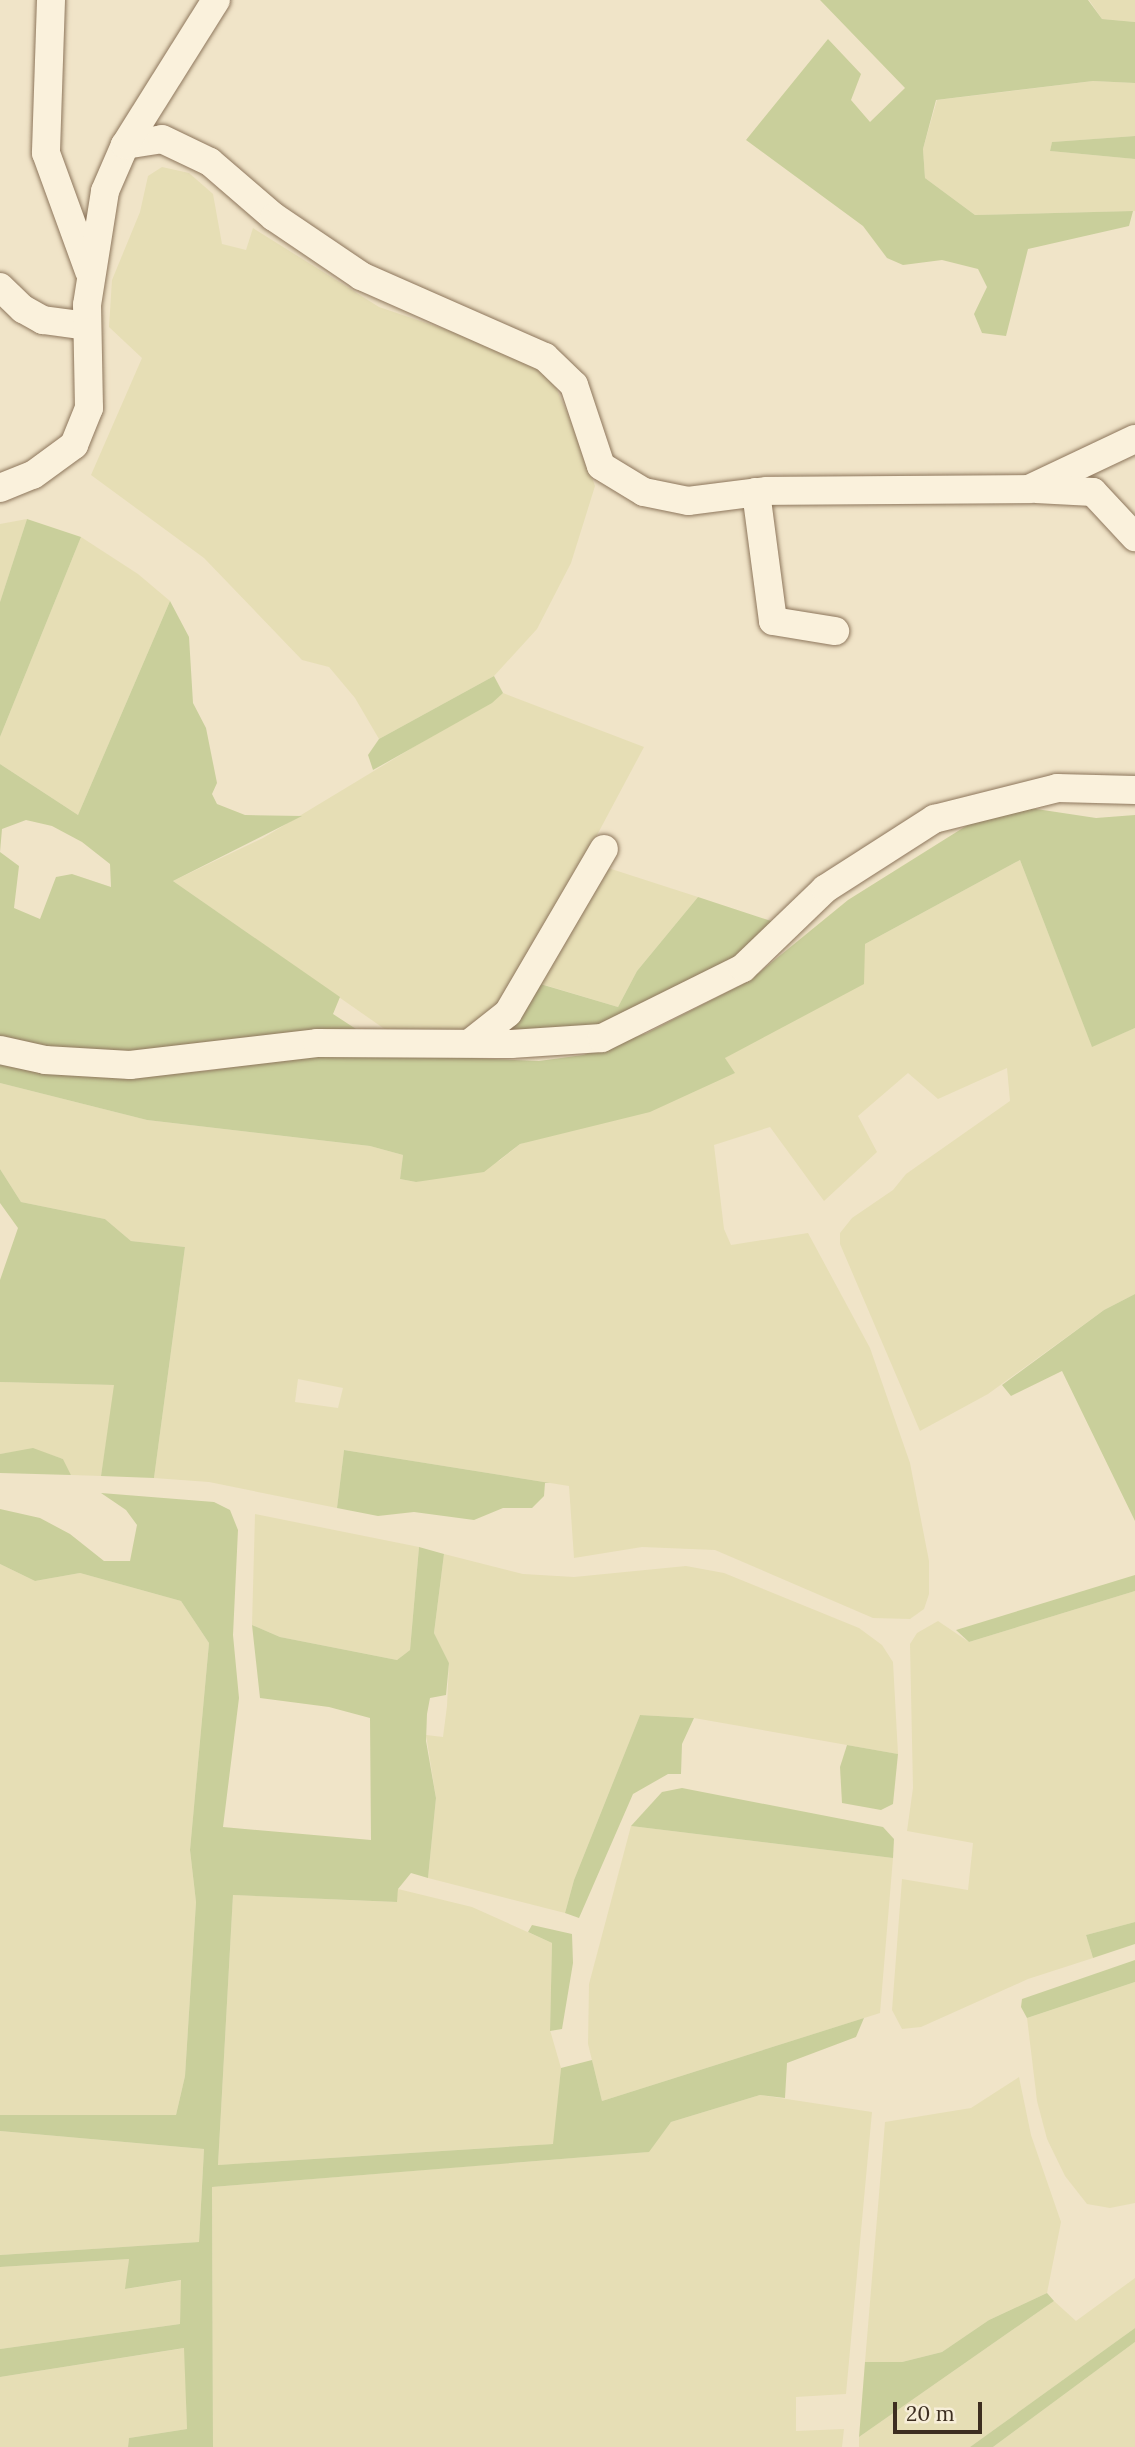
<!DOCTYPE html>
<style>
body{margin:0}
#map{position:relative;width:1135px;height:2447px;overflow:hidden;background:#f0e4c8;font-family:Lora,serif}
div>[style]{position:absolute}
.farmland>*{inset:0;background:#e6deb5}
.green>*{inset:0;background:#c9cf9b}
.roads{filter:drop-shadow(0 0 2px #8d765c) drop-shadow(0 0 2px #8d765c)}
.street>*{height:28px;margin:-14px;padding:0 14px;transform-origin:14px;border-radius:14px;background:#faf1dc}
span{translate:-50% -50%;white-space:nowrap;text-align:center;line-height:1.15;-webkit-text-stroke:6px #f7eed8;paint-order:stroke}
.scale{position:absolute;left:893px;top:2402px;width:89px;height:32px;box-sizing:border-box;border:4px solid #3d2e20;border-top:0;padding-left:9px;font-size:21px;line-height:24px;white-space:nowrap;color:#3d2e20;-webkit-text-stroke:5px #f7eed8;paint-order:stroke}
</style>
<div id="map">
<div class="farmland">
<div style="clip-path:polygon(1089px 0,1135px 0,1135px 22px,1102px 19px)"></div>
<div style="clip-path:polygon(1093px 81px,1135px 83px,1135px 136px,1052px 142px,1050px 151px,1135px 159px,1135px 211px,975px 215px,925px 178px,923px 149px,937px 100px)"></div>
<div style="clip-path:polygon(162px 167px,189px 173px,213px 194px,222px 244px,246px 250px,253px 228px,379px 307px,503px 349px,549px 372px,572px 424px,595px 486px,571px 563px,537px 629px,494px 676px,379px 739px,355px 698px,329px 667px,302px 660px,204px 558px,91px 475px,142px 358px,109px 327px,112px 280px,140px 212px,148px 176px)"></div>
<div style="clip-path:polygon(27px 519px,0 602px,0 524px)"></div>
<div style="clip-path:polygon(81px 537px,138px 574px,170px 601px,78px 815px,0 764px,0 737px)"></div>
<div style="clip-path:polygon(503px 693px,644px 747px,524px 972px,476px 1029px,449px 1035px,386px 1030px,173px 881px,263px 838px)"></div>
<div style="clip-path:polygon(evenodd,1020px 860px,1092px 1046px,1135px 1028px,1135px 1294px,1104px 1310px,988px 1394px,920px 1431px,840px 1244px,840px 1233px,852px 1218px,893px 1190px,906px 1174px,1010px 1101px,1007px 1068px,938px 1099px,908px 1073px,858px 1116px,877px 1152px,824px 1201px,770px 1127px,714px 1145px,724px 1229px,731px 1245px,808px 1233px,870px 1348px,910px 1463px,929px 1561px,929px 1594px,924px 1609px,910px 1619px,873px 1618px,715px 1550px,642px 1547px,574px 1558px,569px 1486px,344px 1450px,337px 1508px,209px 1482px,154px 1478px,185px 1247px,131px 1241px,105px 1219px,21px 1202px,0 1169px,0 1083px,147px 1120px,370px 1146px,403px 1155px,400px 1179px,416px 1182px,499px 1161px,520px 1144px,734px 1073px,725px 1058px,865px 944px,1020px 860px,298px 1379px,343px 1388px,338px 1408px,295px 1402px,298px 1379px)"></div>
<div style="clip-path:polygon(602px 866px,698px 897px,637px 971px,618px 1007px,538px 983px)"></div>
<div style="clip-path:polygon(0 1382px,115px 1385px,101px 1476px,71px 1475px,63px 1459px,33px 1449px,0 1454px)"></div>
<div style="clip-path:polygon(255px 1514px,419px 1547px,410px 1650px,397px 1660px,280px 1637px,252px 1625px)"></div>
<div style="clip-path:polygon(444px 1554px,523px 1574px,574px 1577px,686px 1566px,724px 1573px,859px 1628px,882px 1645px,893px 1662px,898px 1754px,694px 1718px,640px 1715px,574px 1880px,565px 1913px,428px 1878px,436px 1798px,426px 1735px,443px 1737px,447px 1706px,449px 1663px,434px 1633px)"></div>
<div style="clip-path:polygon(0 1564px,35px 1581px,80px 1573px,181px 1601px,209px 1643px,190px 1850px,196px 1902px,185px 2076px,176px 2115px,0 2115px)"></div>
<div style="clip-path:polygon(1135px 1591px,1135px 1922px,1086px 1935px,1093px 1958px,1028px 1979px,921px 2027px,902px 2029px,892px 2010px,902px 1879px,968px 1890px,973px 1843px,907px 1831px,913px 1788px,910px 1644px,917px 1633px,938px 1621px,969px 1642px)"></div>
<div style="clip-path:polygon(631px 1826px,893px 1858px,880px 2013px,602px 2101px,588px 2044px,589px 1984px)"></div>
<div style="clip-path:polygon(398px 1889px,472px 1907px,552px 1943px,550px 2030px,561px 2068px,554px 2144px,218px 2165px,233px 1895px,396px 1902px)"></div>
<div style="clip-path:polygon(1135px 1982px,1135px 2203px,1110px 2208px,1087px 2204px,1065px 2176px,1047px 2139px,1037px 2101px,1027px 2018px)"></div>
<div style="clip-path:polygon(1019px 2077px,1031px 2135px,1061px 2222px,1047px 2293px,989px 2320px,942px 2352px,902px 2362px,865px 2362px,885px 2122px,971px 2108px)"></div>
<div style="clip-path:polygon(760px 2095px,872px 2112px,846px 2394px,796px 2397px,796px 2431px,844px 2429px,842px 2447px,213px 2447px,212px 2187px,648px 2152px,671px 2122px)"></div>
<div style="clip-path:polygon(0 2131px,204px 2149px,199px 2242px,0 2255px)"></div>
<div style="clip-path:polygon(129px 2259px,126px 2289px,182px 2280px,180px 2324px,0 2349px,0 2267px)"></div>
<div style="clip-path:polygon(1135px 2278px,1135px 2328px,970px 2447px,859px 2447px,859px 2437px,1054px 2301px,1076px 2321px)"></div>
<div style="clip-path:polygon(1135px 2342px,1135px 2447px,993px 2447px)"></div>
<div style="clip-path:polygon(185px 2348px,187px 2429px,129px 2438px,128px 2447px,0 2447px,0 2377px)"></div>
</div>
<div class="green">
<div style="clip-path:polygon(820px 0,1088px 0,1102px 19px,1135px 22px,1135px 83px,1093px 81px,936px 100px,923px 149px,925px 178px,975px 215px,1133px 211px,1129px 226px,1028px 249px,1006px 336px,982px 333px,974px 314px,987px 287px,978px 269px,942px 260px,903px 265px,887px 258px,863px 226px,746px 140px,828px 39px,861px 74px,851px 100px,870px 122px,905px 88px)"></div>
<div style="clip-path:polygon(1135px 136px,1135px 159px,1050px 151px,1052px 142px)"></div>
<div style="clip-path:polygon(27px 519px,81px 537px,0 737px,0 602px)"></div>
<div style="clip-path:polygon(evenodd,170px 601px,189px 637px,193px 703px,206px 728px,217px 783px,212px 794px,217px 804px,245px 815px,302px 816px,173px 881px,340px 997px,333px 1014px,356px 1029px,140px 1057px,49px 1051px,0 1039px,0 764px,78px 815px,170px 601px,26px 820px,52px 826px,82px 842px,110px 864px,111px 887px,72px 874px,56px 877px,40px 919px,14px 908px,19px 866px,0 852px,2px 829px,26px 820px)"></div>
<div style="clip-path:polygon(494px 676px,503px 693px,492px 703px,373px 770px,368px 755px,379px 739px)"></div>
<div style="clip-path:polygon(1023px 807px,1096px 818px,1135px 815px,1135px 1028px,1092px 1047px,1020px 860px,865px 944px,864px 984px,725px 1058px,735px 1073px,650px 1112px,520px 1144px,484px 1172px,416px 1182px,400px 1179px,403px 1155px,370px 1146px,147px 1120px,0 1083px,0 1062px,141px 1074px,206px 1071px,332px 1052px,539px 1061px,583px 1055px,647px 1033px,749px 981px,848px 900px,982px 816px)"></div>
<div style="clip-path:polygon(698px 897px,777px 923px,715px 973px,604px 1025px,511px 1037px,509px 1028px,537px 983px,618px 1007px,637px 971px)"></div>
<div style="clip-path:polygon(0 1169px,21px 1202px,105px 1219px,131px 1241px,185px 1247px,154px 1478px,101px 1476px,114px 1385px,0 1382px,0 1280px,18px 1228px,0 1203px)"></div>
<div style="clip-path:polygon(1135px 1294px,1135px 1521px,1062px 1371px,1011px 1396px,1002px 1385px,1104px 1310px)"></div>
<div style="clip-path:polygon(33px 1448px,63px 1459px,71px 1475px,0 1473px,0 1454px)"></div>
<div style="clip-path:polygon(344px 1450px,550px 1483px,545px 1483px,544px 1496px,532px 1508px,503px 1508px,474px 1520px,414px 1512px,378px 1516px,337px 1508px)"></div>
<div style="clip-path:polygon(101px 1493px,214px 1502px,230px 1510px,238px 1530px,233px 1635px,239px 1698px,223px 1827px,371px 1840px,370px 1718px,329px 1707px,260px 1698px,252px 1625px,280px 1637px,397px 1660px,410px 1650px,419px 1547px,444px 1554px,434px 1633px,449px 1663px,446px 1695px,430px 1698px,427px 1714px,426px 1741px,436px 1798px,428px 1878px,411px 1873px,398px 1889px,397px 1902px,233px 1895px,218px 2165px,553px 2144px,561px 2068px,592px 2060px,602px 2101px,864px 2018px,856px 2037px,787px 2063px,785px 2098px,760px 2095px,671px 2122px,649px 2152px,212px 2187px,213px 2447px,128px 2447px,129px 2438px,187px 2429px,184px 2348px,0 2377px,0 2349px,180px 2324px,181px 2280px,125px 2289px,129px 2259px,0 2267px,0 2255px,199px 2242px,204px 2149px,0 2131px,0 2115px,176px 2115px,185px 2076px,196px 1902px,190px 1850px,209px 1643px,181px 1601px,80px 1573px,35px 1581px,0 1564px,0 1509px,40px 1518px,70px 1534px,104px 1561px,130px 1561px,137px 1525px,126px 1510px)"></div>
<div style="clip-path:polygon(1135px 1575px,1135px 1591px,969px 1642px,956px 1630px)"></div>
<div style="clip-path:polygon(640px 1715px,694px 1718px,682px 1744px,681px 1774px,668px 1774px,633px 1794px,579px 1918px,565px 1913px,574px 1880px)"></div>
<div style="clip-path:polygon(847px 1745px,898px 1754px,893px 1804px,881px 1810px,842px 1803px,840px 1767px)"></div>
<div style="clip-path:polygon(682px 1788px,883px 1827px,894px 1839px,893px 1858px,631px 1826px,662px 1792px)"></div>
<div style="clip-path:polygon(1135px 1922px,1135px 1944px,1093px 1958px,1086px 1935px)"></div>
<div style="clip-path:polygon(532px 1925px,572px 1934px,573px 1963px,562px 2029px,550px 2031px,552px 1943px,528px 1932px)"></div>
<div style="clip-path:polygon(1135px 1960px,1135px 1982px,1027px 2018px,1021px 2007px,1022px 1999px)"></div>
<div style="clip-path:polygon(1047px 2293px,1054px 2301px,859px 2437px,865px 2362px,902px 2362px,942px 2352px,989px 2320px)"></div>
<div style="clip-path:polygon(1135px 2328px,1135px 2342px,993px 2447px,970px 2447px)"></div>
</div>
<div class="roads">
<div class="street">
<div style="left:51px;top:0;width:153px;rotate:91.9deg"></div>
<div style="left:46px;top:153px;width:126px;rotate:70deg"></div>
<div style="left:125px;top:145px;width:37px;rotate:-9deg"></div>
<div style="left:162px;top:139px;width:53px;rotate:25.6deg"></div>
<div style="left:210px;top:162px;width:84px;rotate:40.7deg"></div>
<div style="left:274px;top:217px;width:105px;rotate:34.1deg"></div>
<div style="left:361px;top:276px;width:201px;rotate:23.8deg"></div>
<div style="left:545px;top:357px;width:40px;rotate:44deg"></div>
<div style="left:574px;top:385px;width:85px;rotate:71.6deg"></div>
<div style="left:601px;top:466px;width:50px;rotate:31.2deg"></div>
<div style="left:644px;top:492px;width:45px;rotate:11.6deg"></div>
<div style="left:688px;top:501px;width:80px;rotate:-7.2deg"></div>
<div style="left:767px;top:491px;width:262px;rotate:-0.4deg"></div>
<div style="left:1029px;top:489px;width:117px;rotate:-25.3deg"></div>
<div style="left:0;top:287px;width:32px;rotate:44deg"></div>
<div style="left:23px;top:309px;width:23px;rotate:29deg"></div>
<div style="left:43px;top:320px;width:44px;rotate:7.8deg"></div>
<div style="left:0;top:488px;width:35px;rotate:-22deg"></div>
<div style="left:33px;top:475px;width:51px;rotate:-36.2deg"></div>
<div style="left:74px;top:445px;width:40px;rotate:-68deg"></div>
<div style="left:89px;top:408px;width:103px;rotate:-91.1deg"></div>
<div style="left:87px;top:305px;width:115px;rotate:-81deg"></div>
<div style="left:105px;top:191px;width:50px;rotate:-66.5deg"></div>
<div style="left:125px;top:145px;width:171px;rotate:-57.9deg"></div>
<div style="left:1036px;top:489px;width:57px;rotate:3deg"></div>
<div style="left:1093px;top:492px;width:62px;rotate:47deg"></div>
<div style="left:756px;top:492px;width:130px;rotate:82.5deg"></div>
<div style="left:773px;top:621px;width:63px;rotate:9.2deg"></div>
<div style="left:470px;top:1043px;width:48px;rotate:-38.3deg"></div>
<div style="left:508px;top:1013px;width:190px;rotate:-59.7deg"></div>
<div style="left:0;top:1050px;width:46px;rotate:12.5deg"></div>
<div style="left:45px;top:1060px;width:85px;rotate:3.4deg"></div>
<div style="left:130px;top:1065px;width:188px;rotate:-6.7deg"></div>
<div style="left:317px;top:1043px;width:194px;rotate:0.3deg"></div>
<div style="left:511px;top:1044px;width:91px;rotate:-3.8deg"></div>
<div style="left:602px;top:1038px;width:157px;rotate:-26.4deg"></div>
<div style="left:743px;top:968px;width:114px;rotate:-43.9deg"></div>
<div style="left:825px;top:889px;width:130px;rotate:-32.7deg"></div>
<div style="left:934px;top:819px;width:127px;rotate:-14.1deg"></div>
<div style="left:1057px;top:788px;width:78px;rotate:1.5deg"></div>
</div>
</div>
<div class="scale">20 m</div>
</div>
